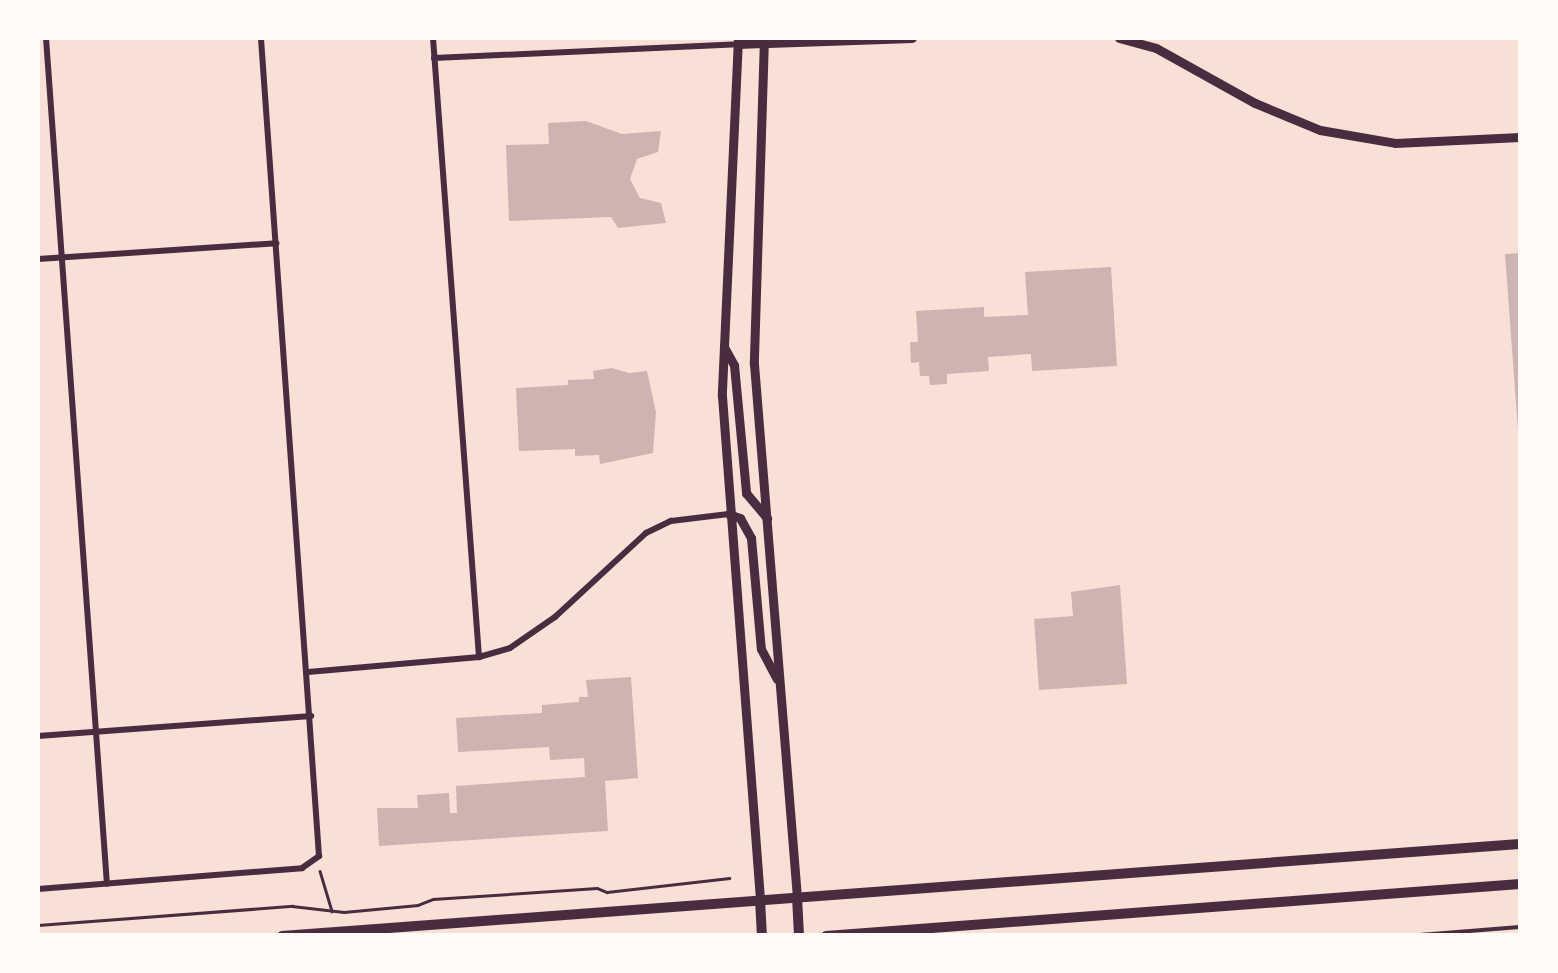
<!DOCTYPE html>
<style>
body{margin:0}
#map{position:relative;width:1558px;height:973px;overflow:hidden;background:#f7e1d7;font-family:"DejaVu Sans",sans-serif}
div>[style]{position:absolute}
.building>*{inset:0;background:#ccb4b1}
.path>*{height:2.5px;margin:-1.25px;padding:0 1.25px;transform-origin:1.25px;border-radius:1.25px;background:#4a2c40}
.service>*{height:4px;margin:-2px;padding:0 2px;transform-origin:2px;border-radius:2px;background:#4a2c40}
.minor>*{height:6px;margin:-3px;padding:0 3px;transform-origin:3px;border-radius:3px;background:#4a2c40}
.tertiary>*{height:9px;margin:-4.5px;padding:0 4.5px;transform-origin:4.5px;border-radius:4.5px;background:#4a2c40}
.secondary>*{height:9px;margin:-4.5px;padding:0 4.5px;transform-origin:4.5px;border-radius:4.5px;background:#4a2c40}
.primary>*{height:10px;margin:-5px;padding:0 5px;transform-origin:5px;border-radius:5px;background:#4a2c40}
span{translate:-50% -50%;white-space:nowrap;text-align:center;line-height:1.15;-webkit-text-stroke:8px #fffaf5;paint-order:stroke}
.frame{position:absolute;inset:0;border:40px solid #fffaf5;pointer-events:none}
</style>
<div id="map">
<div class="building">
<div style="clip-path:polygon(586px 121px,622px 134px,661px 131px,658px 152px,637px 159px,630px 179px,640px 198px,661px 203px,666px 223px,618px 228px,611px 217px,509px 221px,506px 145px,549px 144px,548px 123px)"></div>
<div style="clip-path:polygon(1520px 253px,1520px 430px,1518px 430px,1505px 254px)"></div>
<div style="clip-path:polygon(1111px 267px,1117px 366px,1032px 371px,1031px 354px,988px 357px,989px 371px,947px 374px,947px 384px,930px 385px,929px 376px,920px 376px,919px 362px,911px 363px,910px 342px,918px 342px,916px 311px,984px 307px,984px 317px,1028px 315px,1025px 272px)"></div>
<div style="clip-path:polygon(612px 368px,629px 373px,647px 371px,656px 412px,653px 453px,600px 464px,599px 455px,575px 456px,575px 449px,519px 451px,516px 388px,568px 385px,568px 380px,594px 379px,593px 371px)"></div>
<div style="clip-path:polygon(1120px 585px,1127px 684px,1039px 690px,1034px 619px,1073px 616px,1071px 592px)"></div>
<div style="clip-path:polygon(631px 677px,638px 778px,605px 781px,608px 831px,379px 846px,377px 808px,418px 808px,417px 795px,449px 793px,450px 813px,457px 813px,456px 786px,585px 777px,584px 758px,550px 760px,549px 747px,458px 752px,456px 718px,542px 713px,542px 705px,579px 702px,579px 697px,588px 697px,586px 680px)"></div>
</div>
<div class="path">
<div style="left:320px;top:871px;width:42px;rotate:73.3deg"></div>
<div style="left:38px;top:925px;width:255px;rotate:-4.3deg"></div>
<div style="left:292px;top:906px;width:52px;rotate:6.6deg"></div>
<div style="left:344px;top:912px;width:74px;rotate:-5.4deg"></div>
<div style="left:418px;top:905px;width:16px;rotate:-22deg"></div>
<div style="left:433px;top:899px;width:164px;rotate:-3.8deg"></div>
<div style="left:597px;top:888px;width:11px;rotate:22deg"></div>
<div style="left:607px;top:892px;width:123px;rotate:-6.5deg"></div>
</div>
<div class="service">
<div style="left:1407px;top:936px;width:113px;rotate:-4.6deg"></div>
</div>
<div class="minor">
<div style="left:46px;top:38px;width:848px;rotate:85.88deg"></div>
<div style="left:433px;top:38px;width:621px;rotate:85.75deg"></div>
<div style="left:434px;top:58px;width:304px;rotate:-2.6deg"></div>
<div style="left:38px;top:259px;width:239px;rotate:-3.8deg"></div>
<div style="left:308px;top:672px;width:172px;rotate:-5deg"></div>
<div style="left:479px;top:657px;width:32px;rotate:-16deg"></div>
<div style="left:510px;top:648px;width:55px;rotate:-34.6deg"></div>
<div style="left:555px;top:617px;width:124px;rotate:-42.7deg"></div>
<div style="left:646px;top:533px;width:28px;rotate:-26deg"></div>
<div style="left:671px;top:521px;width:58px;rotate:-6.9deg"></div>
<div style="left:38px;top:736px;width:274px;rotate:-4.2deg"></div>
<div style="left:38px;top:889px;width:265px;rotate:-4.5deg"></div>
<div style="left:302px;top:868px;width:21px;rotate:-35deg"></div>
<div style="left:319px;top:856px;width:820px;rotate:-94.06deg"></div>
</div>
<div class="tertiary">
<div style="left:1119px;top:38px;width:38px;rotate:15deg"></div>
<div style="left:1156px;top:48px;width:113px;rotate:29.1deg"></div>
<div style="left:1255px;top:103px;width:70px;rotate:22.6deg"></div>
<div style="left:1320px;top:130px;width:76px;rotate:9.8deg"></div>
<div style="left:1395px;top:143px;width:125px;rotate:-2.7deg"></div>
<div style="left:738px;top:44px;width:174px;rotate:-2deg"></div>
</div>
<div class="secondary">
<div style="left:738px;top:38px;width:358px;rotate:92.6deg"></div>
<div style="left:722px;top:396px;width:504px;rotate:85.68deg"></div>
<div style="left:764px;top:38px;width:326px;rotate:91.8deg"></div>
<div style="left:754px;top:364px;width:535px;rotate:85.39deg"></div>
<div style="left:724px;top:347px;width:21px;rotate:61deg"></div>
<div style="left:734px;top:365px;width:129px;rotate:84.6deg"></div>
<div style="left:746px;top:493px;width:33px;rotate:50deg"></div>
<div style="left:729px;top:514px;width:12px;rotate:20deg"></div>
<div style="left:740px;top:518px;width:23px;rotate:61deg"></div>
<div style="left:751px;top:538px;width:111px;rotate:84.9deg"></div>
<div style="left:761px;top:649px;width:34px;rotate:62deg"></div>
</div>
<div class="primary">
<div style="left:797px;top:897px;width:39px;rotate:87deg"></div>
<div style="left:760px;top:899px;width:37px;rotate:87deg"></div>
<div style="left:282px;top:936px;width:1241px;rotate:-4.25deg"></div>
<div style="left:826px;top:936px;width:696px;rotate:-4.29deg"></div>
</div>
<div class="frame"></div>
</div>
